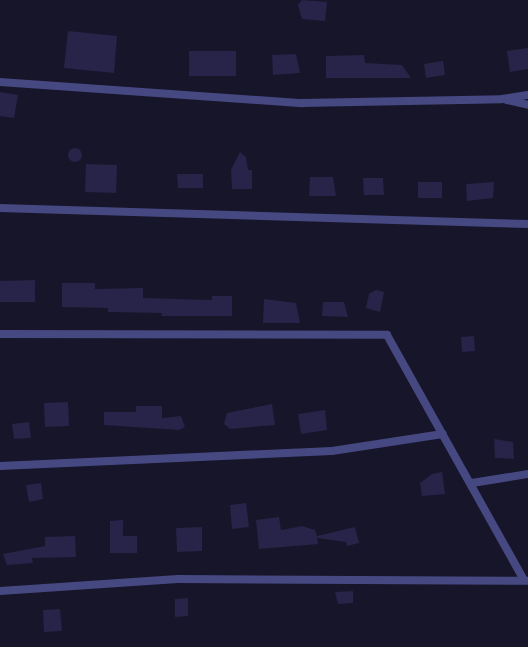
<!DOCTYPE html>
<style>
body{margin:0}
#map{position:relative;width:528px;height:647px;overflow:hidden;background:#171529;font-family:Karla,sans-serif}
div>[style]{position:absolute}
.building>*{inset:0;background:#282348}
.round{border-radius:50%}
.minor>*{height:8px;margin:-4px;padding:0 4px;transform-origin:4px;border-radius:4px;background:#464882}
span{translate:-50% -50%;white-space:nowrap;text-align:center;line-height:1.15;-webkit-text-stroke:4px #171529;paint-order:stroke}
</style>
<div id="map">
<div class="building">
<div style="clip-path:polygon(302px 0,327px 2px,325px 21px,302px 19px,298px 5px)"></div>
<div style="clip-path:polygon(68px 31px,117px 36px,114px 73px,64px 68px)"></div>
<div style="clip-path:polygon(528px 48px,528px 69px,510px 72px,507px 51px)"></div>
<div style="clip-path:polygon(189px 51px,236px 51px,236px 76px,189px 76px)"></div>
<div style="clip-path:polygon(296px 54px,300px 73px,273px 75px,272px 55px)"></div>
<div style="clip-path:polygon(364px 55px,365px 63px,402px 65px,411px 78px,326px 78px,326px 56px)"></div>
<div style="clip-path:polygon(443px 61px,445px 75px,426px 78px,424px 64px)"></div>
<div style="clip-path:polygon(0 92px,18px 95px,14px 118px,0 116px)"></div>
<div class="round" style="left:68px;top:148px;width:14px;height:14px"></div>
<div style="clip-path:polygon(240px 152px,246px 157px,248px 170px,252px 170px,252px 189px,232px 189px,231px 170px)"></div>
<div style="clip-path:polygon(86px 164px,117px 165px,116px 193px,85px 192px)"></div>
<div style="clip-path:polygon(177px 174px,203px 174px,203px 188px,178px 188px)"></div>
<div style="clip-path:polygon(310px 177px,333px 177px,336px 196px,309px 196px)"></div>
<div style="clip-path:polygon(363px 178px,383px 178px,384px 195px,364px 195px)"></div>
<div style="clip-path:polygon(418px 182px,442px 182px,442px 198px,418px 198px)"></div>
<div style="clip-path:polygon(494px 182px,493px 198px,467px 201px,466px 184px)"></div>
<div style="clip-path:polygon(35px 280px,35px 302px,0 302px,0 281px)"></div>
<div style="clip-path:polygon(62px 283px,95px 283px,95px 289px,143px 288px,143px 298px,212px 300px,212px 296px,232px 296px,232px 316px,161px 316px,162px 313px,108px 312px,108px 308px,62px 307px)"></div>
<div style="clip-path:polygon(376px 290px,384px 292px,380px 312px,366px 308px,369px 294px)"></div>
<div style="clip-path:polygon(264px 299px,296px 303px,300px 323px,263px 323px)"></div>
<div style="clip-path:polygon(323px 302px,344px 302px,348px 317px,322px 316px)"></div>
<div style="clip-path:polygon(474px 336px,475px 351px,462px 352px,461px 337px)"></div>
<div style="clip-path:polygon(68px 402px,69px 426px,45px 427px,44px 403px)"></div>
<div style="clip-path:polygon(272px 404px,275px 425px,230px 429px,224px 424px,227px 413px)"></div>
<div style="clip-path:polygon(136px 406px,162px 406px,162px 418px,181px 416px,185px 427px,179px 430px,104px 425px,104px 412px,136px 412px)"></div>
<div style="clip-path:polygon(325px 410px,327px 430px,301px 434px,298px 414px)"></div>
<div style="clip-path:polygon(29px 422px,31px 438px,14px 439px,12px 424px)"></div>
<div style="clip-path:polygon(494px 439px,513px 442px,514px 459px,495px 458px)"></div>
<div style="clip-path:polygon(442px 472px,445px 494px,422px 496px,420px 483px,432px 474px)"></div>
<div style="clip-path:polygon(41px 483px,43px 499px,29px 502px,26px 485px)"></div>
<div style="clip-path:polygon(246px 503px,249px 527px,232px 529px,230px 505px)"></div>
<div style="clip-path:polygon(279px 517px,281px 530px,302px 526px,315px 530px,317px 536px,355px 527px,359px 543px,347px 546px,346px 542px,317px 538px,318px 544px,259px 549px,256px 520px)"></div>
<div style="clip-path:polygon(123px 520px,123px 536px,137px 536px,137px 553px,110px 553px,110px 521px)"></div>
<div style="clip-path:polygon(202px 527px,202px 551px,177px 552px,176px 528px)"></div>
<div style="clip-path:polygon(75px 536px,76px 557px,32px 558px,33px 563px,7px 565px,3px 554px,45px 546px,45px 537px)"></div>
<div style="clip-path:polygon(353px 591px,353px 603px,338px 604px,335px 592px)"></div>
<div style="clip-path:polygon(188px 598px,188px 616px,175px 617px,175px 599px)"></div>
<div style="clip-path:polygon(60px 609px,62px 631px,44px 632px,43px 610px)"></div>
</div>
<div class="minor">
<div style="left:0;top:82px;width:303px;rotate:4deg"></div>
<div style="left:302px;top:103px;width:200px;rotate:-1.1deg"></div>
<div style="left:502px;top:99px;width:26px;rotate:-9deg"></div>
<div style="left:507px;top:100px;width:22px;rotate:13deg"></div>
<div style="left:0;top:208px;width:528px;rotate:1.74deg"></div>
<div style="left:0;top:334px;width:387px;rotate:0.1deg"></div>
<div style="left:387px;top:335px;width:281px;rotate:60.8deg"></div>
<div style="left:0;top:466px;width:332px;rotate:-2.6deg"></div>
<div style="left:332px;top:451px;width:112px;rotate:-8.7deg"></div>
<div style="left:472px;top:483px;width:57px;rotate:-9.1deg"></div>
<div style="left:0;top:591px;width:178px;rotate:-3.9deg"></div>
<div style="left:178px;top:579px;width:349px;rotate:0.3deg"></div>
</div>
</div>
